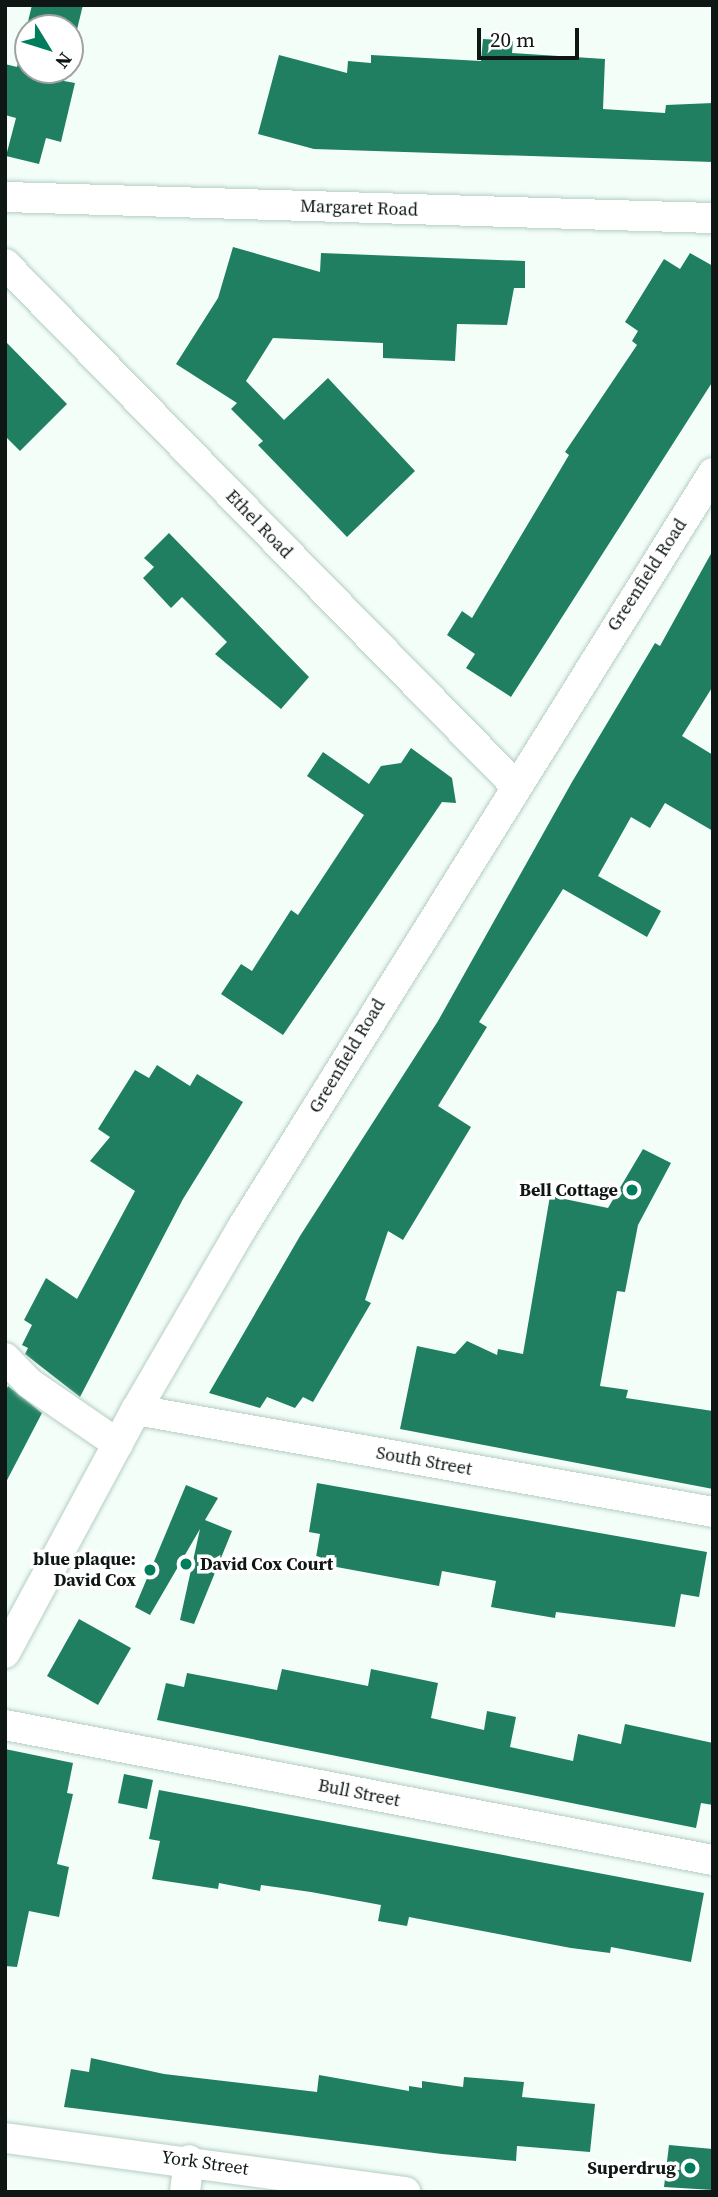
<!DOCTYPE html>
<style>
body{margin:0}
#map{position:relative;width:718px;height:2197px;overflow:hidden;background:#f4fef9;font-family:"Source Serif 4",serif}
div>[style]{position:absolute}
.building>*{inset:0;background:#217f61}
.roads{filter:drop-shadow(0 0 2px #b4cec3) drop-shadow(0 0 2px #b4cec3)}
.minor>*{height:30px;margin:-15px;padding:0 15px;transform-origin:15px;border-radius:15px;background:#fff}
.dots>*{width:19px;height:19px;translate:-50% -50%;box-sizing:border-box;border:4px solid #fff;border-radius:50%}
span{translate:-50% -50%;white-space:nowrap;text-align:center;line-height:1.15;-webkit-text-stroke:7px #fff;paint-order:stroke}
.street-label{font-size:18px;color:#0e1713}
.poi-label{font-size:18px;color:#0e1713;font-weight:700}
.right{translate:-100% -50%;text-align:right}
.left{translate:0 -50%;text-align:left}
.frame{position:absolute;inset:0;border:7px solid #0e1713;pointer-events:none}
.north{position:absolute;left:14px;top:14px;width:70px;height:70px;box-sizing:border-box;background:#fff;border:2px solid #9fa2a1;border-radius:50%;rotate:128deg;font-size:19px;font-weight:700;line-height:28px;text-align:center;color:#0e1713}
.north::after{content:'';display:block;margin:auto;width:24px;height:32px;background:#007d5d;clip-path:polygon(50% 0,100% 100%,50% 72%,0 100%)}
.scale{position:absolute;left:477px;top:28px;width:102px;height:32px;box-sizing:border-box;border:4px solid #0e1713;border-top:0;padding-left:9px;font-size:21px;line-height:24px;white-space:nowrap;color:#0e1713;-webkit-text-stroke:5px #fff;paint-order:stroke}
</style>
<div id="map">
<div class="building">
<div style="clip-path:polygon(32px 5px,83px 5px,70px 58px,70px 28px,28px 28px,28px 70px,67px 70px,64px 81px,75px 83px,61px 142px,46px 138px,39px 164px,6px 156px,16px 118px,5px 115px,5px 64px,17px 67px)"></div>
<div style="clip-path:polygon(483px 39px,513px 41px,512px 53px,605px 59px,603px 109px,665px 113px,666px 105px,713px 103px,713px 162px,314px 149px,258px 134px,279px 55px,347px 73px,348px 61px,371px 63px,371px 55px,481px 61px)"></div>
<div style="clip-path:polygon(233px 247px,320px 272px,321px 253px,525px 261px,525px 288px,514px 288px,507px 325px,457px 324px,455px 361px,383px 358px,383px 343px,273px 338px,246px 381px,284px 420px,328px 378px,415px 471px,347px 537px,258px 445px,263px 441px,231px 409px,237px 403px,176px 364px,218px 298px)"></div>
<div style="clip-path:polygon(690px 253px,713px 266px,713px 381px,511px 697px,466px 668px,475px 654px,447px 635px,462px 611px,472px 618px,569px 455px,565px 452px,637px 345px,632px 341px,638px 331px,625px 322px,664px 259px,680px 269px)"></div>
<div style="clip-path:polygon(5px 341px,67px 404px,20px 451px,5px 436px)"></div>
<div style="clip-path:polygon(169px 533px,309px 677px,281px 709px,215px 654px,227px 642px,182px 597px,171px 608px,143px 578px,154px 567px,144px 558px)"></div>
<div style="clip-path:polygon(713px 550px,713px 686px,682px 736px,713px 755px,713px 831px,665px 803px,650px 828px,631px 817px,598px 876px,661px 911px,647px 937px,563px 889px,479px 1022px,487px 1027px,438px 1106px,471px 1127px,403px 1240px,388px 1231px,365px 1300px,371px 1303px,313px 1402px,303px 1397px,295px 1408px,267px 1397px,260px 1408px,209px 1393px,300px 1236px,438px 1021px,572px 782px,655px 643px,660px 646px)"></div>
<div style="clip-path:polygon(411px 748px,452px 778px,456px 803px,442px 802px,283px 1035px,221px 994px,241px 964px,252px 971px,291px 910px,298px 915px,364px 815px,307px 776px,323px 752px,369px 784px,381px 766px,401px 763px)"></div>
<div style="clip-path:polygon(157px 1065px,190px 1086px,197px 1074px,243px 1102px,183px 1199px,80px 1397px,25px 1354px,28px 1348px,22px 1345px,32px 1325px,24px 1320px,46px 1278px,77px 1299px,135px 1191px,90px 1161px,110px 1137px,98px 1129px,135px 1070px,149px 1078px)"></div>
<div style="clip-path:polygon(643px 1149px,671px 1163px,638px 1225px,625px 1292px,617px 1291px,600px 1386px,628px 1390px,626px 1398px,713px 1411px,713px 1489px,400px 1429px,417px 1346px,455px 1354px,467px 1341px,497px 1355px,498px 1349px,523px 1354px,550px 1196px,608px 1208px)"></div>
<div style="clip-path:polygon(8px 1386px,42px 1413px,5px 1484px,5px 1392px)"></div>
<div style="clip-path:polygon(317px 1483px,707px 1552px,699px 1597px,681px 1594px,675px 1627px,556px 1612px,555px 1618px,491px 1607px,496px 1581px,442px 1571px,439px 1586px,315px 1563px,320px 1534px,309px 1532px)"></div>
<div style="clip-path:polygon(186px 1485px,218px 1498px,205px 1520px,232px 1531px,194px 1624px,180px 1620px,200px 1529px,150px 1615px,135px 1607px)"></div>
<div style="clip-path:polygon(79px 1619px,131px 1648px,98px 1705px,47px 1676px)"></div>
<div style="clip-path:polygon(282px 1669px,368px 1686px,371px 1669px,438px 1683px,431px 1718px,484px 1730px,487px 1711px,516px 1717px,510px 1747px,573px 1761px,578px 1734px,621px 1744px,625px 1724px,713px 1743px,713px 1805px,701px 1803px,696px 1828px,157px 1720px,166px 1683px,184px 1687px,187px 1673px,277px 1690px)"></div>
<div style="clip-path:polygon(5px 1749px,73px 1763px,67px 1793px,73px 1794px,57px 1864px,69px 1867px,59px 1917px,29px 1911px,17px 1967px,5px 1966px)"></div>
<div style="clip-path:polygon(124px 1774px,153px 1780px,147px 1809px,118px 1803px)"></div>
<div style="clip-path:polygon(159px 1790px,704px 1893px,691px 1962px,611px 1947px,610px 1953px,571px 1948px,409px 1917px,407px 1926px,378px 1921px,381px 1905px,311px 1892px,261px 1885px,260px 1891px,219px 1883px,218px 1889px,152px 1879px,160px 1841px,149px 1839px)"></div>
<div style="clip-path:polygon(91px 2058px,164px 2074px,317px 2092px,319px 2075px,409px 2091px,409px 2086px,422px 2088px,422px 2081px,463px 2087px,464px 2077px,524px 2082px,522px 2097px,595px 2104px,590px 2152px,517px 2146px,516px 2161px,442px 2154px,64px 2107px,71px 2069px,89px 2072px)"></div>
<div style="clip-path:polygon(669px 2145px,713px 2149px,713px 2190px,664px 2187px)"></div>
</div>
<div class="roads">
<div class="minor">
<div style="left:5px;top:197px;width:708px;rotate:1.7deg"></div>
<div style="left:5px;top:264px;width:728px;rotate:45.61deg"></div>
<div style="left:5px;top:1358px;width:35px;rotate:46deg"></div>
<div style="left:29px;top:1383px;width:108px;rotate:34.4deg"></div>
<div style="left:136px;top:1410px;width:586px;rotate:10.02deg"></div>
<div style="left:5px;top:1653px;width:276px;rotate:-61.7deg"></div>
<div style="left:136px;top:1410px;width:211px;rotate:-59.8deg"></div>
<div style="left:242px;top:1228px;width:890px;rotate:-58.04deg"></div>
<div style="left:5px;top:1725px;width:721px;rotate:10.8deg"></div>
<div style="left:5px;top:2138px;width:404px;rotate:7.7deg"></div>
<div style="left:185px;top:2192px;width:32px;rotate:-83deg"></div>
</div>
</div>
<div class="dots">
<div style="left:632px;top:1190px;background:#007d5d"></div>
<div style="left:186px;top:1564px;background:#007d5d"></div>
<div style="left:150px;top:1570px;background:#007d5d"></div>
<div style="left:690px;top:2168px;background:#007d5d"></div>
</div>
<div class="street-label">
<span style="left:359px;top:208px;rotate:2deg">Margaret Road</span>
<span style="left:259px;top:524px;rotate:46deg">Ethel Road</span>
<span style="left:647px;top:575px;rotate:-57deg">Greenfield Road</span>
<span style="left:347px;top:1056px;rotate:-59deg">Greenfield Road</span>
<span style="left:424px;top:1461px;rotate:10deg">South Street</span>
<span style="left:359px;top:1793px;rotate:11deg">Bull Street</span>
<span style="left:205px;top:2163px;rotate:8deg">York Street</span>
</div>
<div class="poi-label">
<span class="right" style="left:618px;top:1190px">Bell Cottage</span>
<span class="right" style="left:136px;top:1570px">blue plaque:<br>David Cox</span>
<span class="left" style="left:200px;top:1564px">David Cox Court</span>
<span class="right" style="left:676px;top:2168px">Superdrug</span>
</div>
<div class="frame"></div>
<div class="north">N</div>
<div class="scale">20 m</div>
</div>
